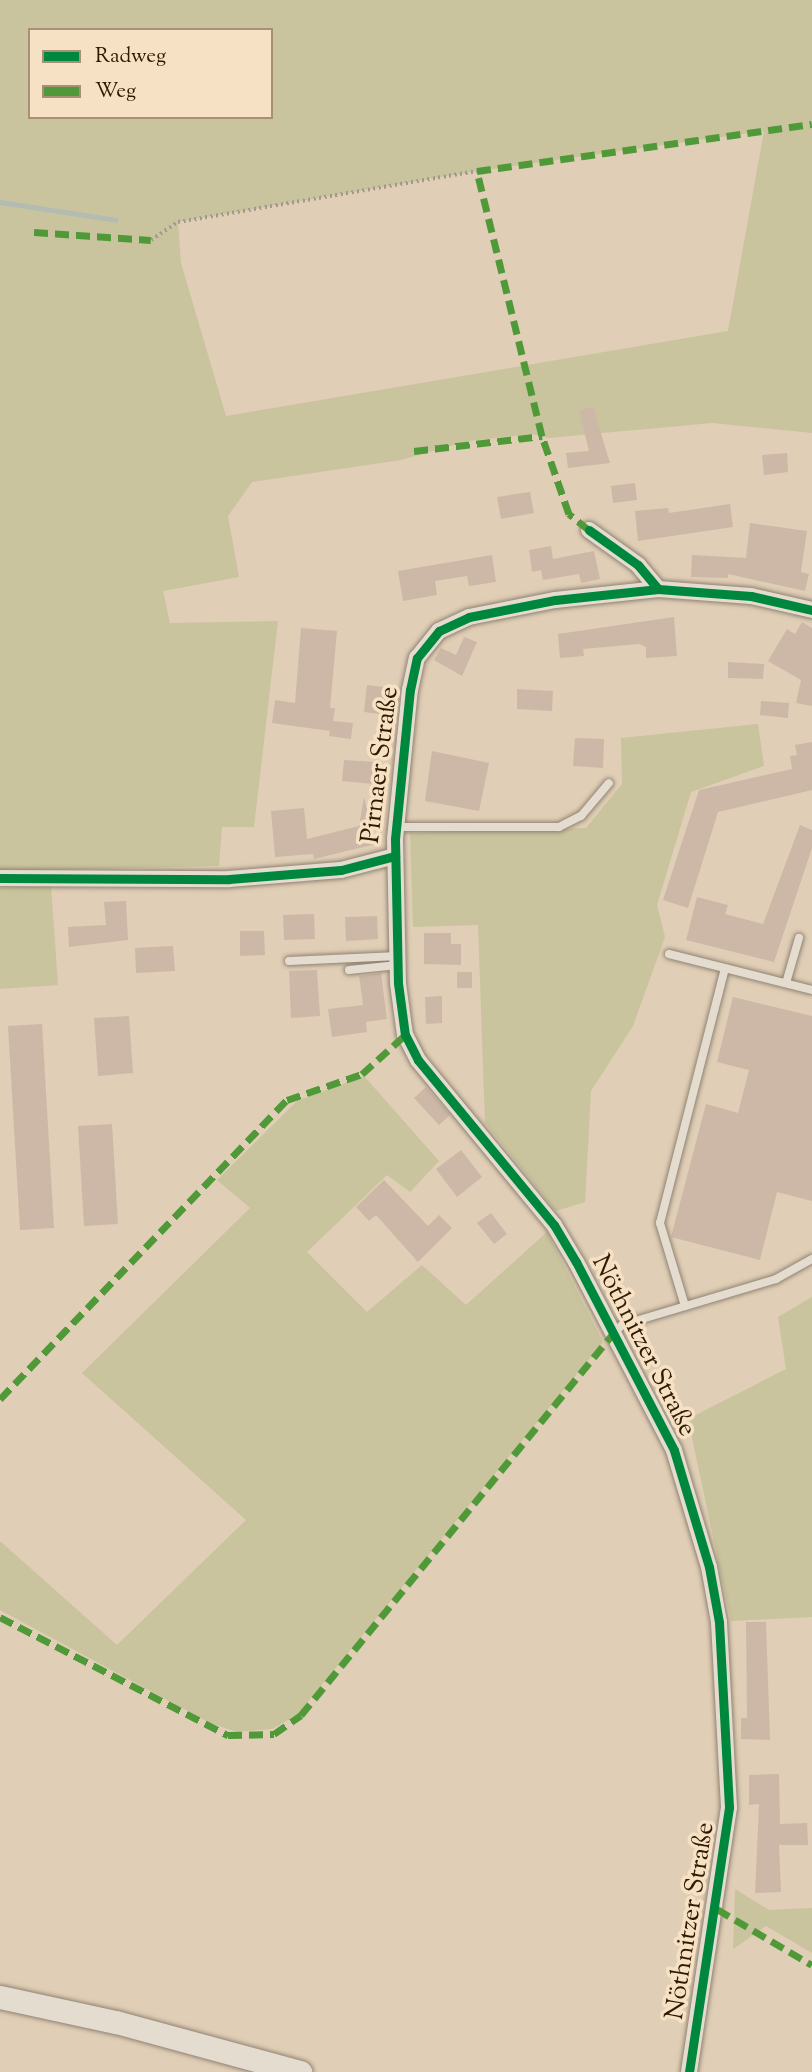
<!DOCTYPE html>
<meta charset="utf-8">
<style>
body{margin:0}
#map{position:relative;width:812px;height:2072px;overflow:hidden;background:#e0ceb6;font-family:"Sorts Mill Goudy",serif}
div>[style]{position:absolute}
.green>*{inset:0;background:#c9c49d}
.stream>*{height:5px;margin:-2.5px;padding:0 2.5px;transform-origin:2.5px;border-radius:2.5px;background:#b3bcb3}
.building>*{inset:0;background:#cdb8a8}
.path>*{height:3.5px;margin-top:-1.75px;transform-origin:0;background:repeating-linear-gradient(90deg,#a2988d 0 2px,transparent 0 5.5px)}
.roads{filter:drop-shadow(0 0 2px #908372) drop-shadow(0 0 2px #908372)}
.service>*{height:8px;margin:-4px;padding:0 4px;transform-origin:4px;border-radius:4px;background:#e5dcd0}
.minor>*{height:16px;margin:-8px;padding:0 8px;transform-origin:8px;border-radius:8px;background:#e5dcd0}
.secondary>*{height:23px;margin:-11.5px;padding:0 11.5px;transform-origin:11.5px;border-radius:11.5px;background:#e5dcd0}
.quiet>*{height:7px;margin-top:-3.5px;transform-origin:0;background:repeating-linear-gradient(90deg,#509939 0 14px,transparent 0 21px)}
.cycleway>*{height:9px;margin:-4.5px;padding:0 4.5px;transform-origin:4.5px;border-radius:4.5px;background:#00873e}
span{translate:-50% -50%;white-space:nowrap;text-align:center;line-height:1.15;-webkit-text-stroke:7px #f7e1c4;paint-order:stroke}
.street-label{font-size:26px;color:#2e1a01}
.legend{position:absolute;left:28px;top:28px;width:245px;height:91px;box-sizing:border-box;background:#f7e1c4;border:2px solid #a79176;margin:0;padding:9px 12px;list-style:none;font-size:21px;color:#2e1a01}
.legend li{display:flex;align-items:center;gap:14px;height:35px}
.legend b{width:35px;border:2px solid #a79176}
</style>
<div id="map">
<div class="green">
<div style="clip-path:polygon(evenodd,0 0,812px 0,812px 433px,712px 423px,548px 438px,533px 434px,468px 441px,401px 460px,252px 482px,228px 516px,239px 577px,163px 591px,170px 623px,278px 621px,254px 827px,222px 827px,219px 866px,0 871px,0 0,30px 30px,271px 30px,271px 117px,30px 117px,30px 30px,0 0,764px 131px,728px 331px,226px 416px,181px 263px,178px 222px,477px 171px,764px 131px)"></div>
<div style="clip-path:polygon(758px 724px,764px 766px,691px 792px,657px 905px,665px 937px,633px 1026px,591px 1091px,585px 1202px,556px 1211px,485px 1123px,478px 925px,413px 927px,410px 833px,586px 828px,622px 784px,621px 738px)"></div>
<div style="clip-path:polygon(51px 886px,58px 985px,0 989px,0 888px)"></div>
<div style="clip-path:polygon(364px 1076px,439px 1161px,410px 1192px,387px 1175px,307px 1252px,367px 1312px,422px 1265px,466px 1305px,547px 1232px,603px 1342px,297px 1715px,272px 1729px,237px 1732px,210px 1723px,0 1610px,0 1541px,117px 1645px,246px 1520px,82px 1373px,250px 1208px,217px 1180px,297px 1101px)"></div>
<div style="clip-path:polygon(812px 1297px,812px 1617px,731px 1621px,688px 1419px,786px 1369px,778px 1317px)"></div>
<div style="clip-path:polygon(735px 1889px,769px 1910px,812px 1908px,812px 1953px,766px 1926px,733px 1949px)"></div>
</div>
<div class="stream">
<div style="left:0;top:202px;width:117px;rotate:8.8deg"></div>
</div>
<div class="building">
<div style="clip-path:polygon(593px 407px,610px 463px,568px 468px,566px 453px,589px 451px,579px 410px)"></div>
<div style="clip-path:polygon(787px 453px,788px 472px,764px 475px,762px 455px)"></div>
<div style="clip-path:polygon(635px 483px,637px 500px,613px 503px,611px 486px)"></div>
<div style="clip-path:polygon(530px 492px,534px 513px,501px 519px,497px 497px)"></div>
<div style="clip-path:polygon(730px 504px,733px 527px,638px 541px,635px 511px,668px 508px,669px 513px)"></div>
<div style="clip-path:polygon(750px 523px,807px 531px,801px 572px,809px 574px,805px 591px,728px 574px,728px 578px,691px 577px,692px 555px,746px 558px)"></div>
<div style="clip-path:polygon(551px 546px,553px 559px,594px 551px,600px 579px,581px 583px,579px 574px,543px 580px,541px 570px,532px 572px,529px 550px)"></div>
<div style="clip-path:polygon(492px 555px,496px 582px,469px 586px,467px 576px,435px 581px,437px 595px,403px 601px,398px 571px)"></div>
<div style="clip-path:polygon(674px 617px,677px 656px,646px 658px,646px 647px,639px 644px,583px 649px,584px 656px,560px 658px,558px 634px)"></div>
<div style="clip-path:polygon(802px 622px,812px 628px,812px 706px,796px 703px,801px 680px,768px 661px,787px 629px,795px 634px)"></div>
<div style="clip-path:polygon(301px 628px,337px 631px,330px 708px,335px 708px,333px 721px,353px 723px,351px 739px,329px 736px,330px 731px,272px 723px,275px 700px,295px 703px)"></div>
<div style="clip-path:polygon(464px 637px,477px 642px,462px 676px,434px 660px,441px 648px,456px 655px)"></div>
<div style="clip-path:polygon(728px 662px,764px 664px,763px 679px,728px 678px)"></div>
<div style="clip-path:polygon(367px 685px,400px 689px,397px 716px,364px 712px)"></div>
<div style="clip-path:polygon(517px 689px,553px 691px,552px 711px,517px 709px)"></div>
<div style="clip-path:polygon(761px 701px,789px 703px,788px 718px,760px 715px)"></div>
<div style="clip-path:polygon(575px 738px,604px 739px,603px 768px,573px 766px)"></div>
<div style="clip-path:polygon(812px 742px,812px 790px,718px 812px,688px 908px,663px 900px,699px 790px,792px 769px,790px 756px,797px 755px,795px 745px)"></div>
<div style="clip-path:polygon(432px 751px,489px 763px,479px 811px,425px 801px)"></div>
<div style="clip-path:polygon(344px 760px,375px 762px,374px 784px,342px 781px)"></div>
<div style="clip-path:polygon(364px 797px,376px 844px,314px 859px,313px 854px,275px 857px,271px 811px,304px 808px,307px 839px,359px 826px)"></div>
<div style="clip-path:polygon(800px 825px,812px 830px,812px 848px,774px 962px,686px 940px,697px 897px,728px 905px,725px 914px,763px 924px)"></div>
<div style="clip-path:polygon(126px 901px,128px 940px,69px 947px,68px 927px,106px 925px,104px 902px)"></div>
<div style="clip-path:polygon(314px 914px,315px 939px,284px 940px,283px 915px)"></div>
<div style="clip-path:polygon(377px 916px,378px 939px,346px 941px,345px 917px)"></div>
<div style="clip-path:polygon(240px 931px,264px 931px,265px 955px,240px 956px)"></div>
<div style="clip-path:polygon(424px 933px,451px 933px,451px 944px,461px 944px,461px 965px,424px 964px)"></div>
<div style="clip-path:polygon(173px 946px,175px 971px,136px 973px,135px 948px)"></div>
<div style="clip-path:polygon(317px 970px,320px 1016px,291px 1018px,289px 971px)"></div>
<div style="clip-path:polygon(457px 972px,472px 972px,472px 988px,457px 988px)"></div>
<div style="clip-path:polygon(381px 973px,387px 1019px,366px 1022px,367px 1032px,332px 1037px,328px 1009px,363px 1005px,359px 976px)"></div>
<div style="clip-path:polygon(442px 996px,442px 1023px,426px 1024px,425px 997px)"></div>
<div style="clip-path:polygon(733px 997px,812px 1016px,812px 1201px,777px 1192px,760px 1260px,671px 1237px,706px 1104px,738px 1113px,749px 1070px,717px 1062px)"></div>
<div style="clip-path:polygon(129px 1016px,133px 1073px,98px 1076px,94px 1018px)"></div>
<div style="clip-path:polygon(42px 1024px,54px 1228px,20px 1230px,8px 1026px)"></div>
<div style="clip-path:polygon(426px 1087px,450px 1115px,439px 1125px,414px 1098px)"></div>
<div style="clip-path:polygon(112px 1124px,118px 1224px,84px 1226px,78px 1126px)"></div>
<div style="clip-path:polygon(461px 1150px,482px 1177px,457px 1197px,436px 1169px)"></div>
<div style="clip-path:polygon(384px 1180px,428px 1226px,439px 1215px,452px 1228px,418px 1262px,376px 1215px,369px 1221px,356px 1207px)"></div>
<div style="clip-path:polygon(491px 1213px,507px 1234px,494px 1244px,477px 1223px)"></div>
<div style="clip-path:polygon(746px 1622px,766px 1622px,770px 1740px,741px 1739px,741px 1718px,747px 1718px)"></div>
<div style="clip-path:polygon(779px 1774px,780px 1824px,807px 1823px,808px 1845px,779px 1845px,781px 1892px,755px 1893px,759px 1804px,749px 1805px,749px 1775px)"></div>
</div>
<div class="path">
<div style="left:151px;top:240px;width:32px;rotate:-34deg"></div>
<div style="left:178px;top:222px;width:303px;rotate:-9.7deg"></div>
</div>
<div class="roads">
<div class="service">
<div style="left:396px;top:827px;width:163px"></div>
<div style="left:559px;top:827px;width:25px;rotate:-27deg"></div>
<div style="left:581px;top:816px;width:43px;rotate:-49.7deg"></div>
<div style="left:669px;top:954px;width:147px;rotate:14.1deg"></div>
<div style="left:289px;top:961px;width:109px;rotate:-2.6deg"></div>
<div style="left:349px;top:970px;width:49px;rotate:-5.8deg"></div>
<div style="left:786px;top:983px;width:47px;rotate:-73.9deg"></div>
<div style="left:685px;top:1306px;width:87px;rotate:-106.8deg"></div>
<div style="left:660px;top:1223px;width:263px;rotate:-75.7deg"></div>
<div style="left:613px;top:1334px;width:13px;rotate:-45deg"></div>
<div style="left:622px;top:1325px;width:161px;rotate:-16.6deg"></div>
<div style="left:776px;top:1279px;width:41px;rotate:-29.1deg"></div>
</div>
<div class="minor">
<div style="left:589px;top:530px;width:60px;rotate:35.5deg"></div>
<div style="left:638px;top:565px;width:31px;rotate:50deg"></div>
<div style="left:0;top:878px;width:229px;rotate:0.3deg"></div>
<div style="left:229px;top:879px;width:112px;rotate:-4.6deg"></div>
<div style="left:341px;top:870px;width:56px;rotate:-14.5deg"></div>
<div style="left:689px;top:2072px;width:268px;rotate:-81.4deg"></div>
<div style="left:729px;top:1807px;width:185px;rotate:-93.1deg"></div>
<div style="left:719px;top:1622px;width:56px;rotate:-100.3deg"></div>
<div style="left:709px;top:1567px;width:122px;rotate:-106.7deg"></div>
<div style="left:674px;top:1450px;width:212px;rotate:-117.5deg"></div>
<div style="left:576px;top:1262px;width:43px;rotate:-120.7deg"></div>
<div style="left:554px;top:1225px;width:214px;rotate:-129.5deg"></div>
<div style="left:418px;top:1060px;width:28px;rotate:-117deg"></div>
<div style="left:405px;top:1035px;width:52px;rotate:-97.7deg"></div>
<div style="left:398px;top:983px;width:144px;rotate:-91.2deg"></div>
<div style="left:395px;top:839px;width:150px;rotate:-84.3deg"></div>
<div style="left:410px;top:690px;width:33px;rotate:-78deg"></div>
<div style="left:417px;top:658px;width:35px;rotate:-51deg"></div>
<div style="left:439px;top:631px;width:33px;rotate:-25deg"></div>
<div style="left:469px;top:617px;width:88px;rotate:-11.2deg"></div>
<div style="left:555px;top:600px;width:104px;rotate:-6.1deg"></div>
<div style="left:658px;top:589px;width:93px;rotate:4.3deg"></div>
<div style="left:751px;top:596px;width:63px;rotate:12.9deg"></div>
</div>
<div class="secondary">
<div style="left:0;top:1997px;width:119px;rotate:12.2deg"></div>
<div style="left:116px;top:2022px;width:191px;rotate:15.2deg"></div>
</div>
</div>
<div class="quiet">
<div style="left:34px;top:232px;width:117px;rotate:3.9deg"></div>
<div style="left:414px;top:451px;width:129px;rotate:-6.7deg"></div>
<div style="left:589px;top:530px;width:26px;rotate:-141deg"></div>
<div style="left:569px;top:514px;width:83px;rotate:-109.1deg"></div>
<div style="left:542px;top:436px;width:273px;rotate:-103.8deg"></div>
<div style="left:477px;top:171px;width:338px;rotate:-8deg"></div>
<div style="left:0;top:1399px;width:414px;rotate:-46.2deg"></div>
<div style="left:287px;top:1100px;width:79px;rotate:-19.1deg"></div>
<div style="left:362px;top:1074px;width:58px;rotate:-42.2deg"></div>
<div style="left:0;top:1617px;width:257px;rotate:27.4deg"></div>
<div style="left:228px;top:1735px;width:46px;rotate:-1.2deg"></div>
<div style="left:274px;top:1734px;width:33px;rotate:-35deg"></div>
<div style="left:301px;top:1715px;width:490px;rotate:-50.7deg"></div>
<div style="left:717px;top:1909px;width:110px;rotate:30.5deg"></div>
</div>
<div class="cycleway">
<div style="left:589px;top:530px;width:60px;rotate:35.5deg"></div>
<div style="left:638px;top:565px;width:31px;rotate:50deg"></div>
<div style="left:0;top:878px;width:229px;rotate:0.3deg"></div>
<div style="left:229px;top:879px;width:112px;rotate:-4.6deg"></div>
<div style="left:341px;top:870px;width:56px;rotate:-14.5deg"></div>
<div style="left:689px;top:2072px;width:268px;rotate:-81.4deg"></div>
<div style="left:729px;top:1807px;width:185px;rotate:-93.1deg"></div>
<div style="left:719px;top:1622px;width:56px;rotate:-100.3deg"></div>
<div style="left:709px;top:1567px;width:122px;rotate:-106.7deg"></div>
<div style="left:674px;top:1450px;width:212px;rotate:-117.5deg"></div>
<div style="left:576px;top:1262px;width:43px;rotate:-120.7deg"></div>
<div style="left:554px;top:1225px;width:214px;rotate:-129.5deg"></div>
<div style="left:418px;top:1060px;width:28px;rotate:-117deg"></div>
<div style="left:405px;top:1035px;width:52px;rotate:-97.7deg"></div>
<div style="left:398px;top:983px;width:144px;rotate:-91.2deg"></div>
<div style="left:395px;top:839px;width:150px;rotate:-84.3deg"></div>
<div style="left:410px;top:690px;width:33px;rotate:-78deg"></div>
<div style="left:417px;top:658px;width:35px;rotate:-51deg"></div>
<div style="left:439px;top:631px;width:33px;rotate:-25deg"></div>
<div style="left:469px;top:617px;width:88px;rotate:-11.2deg"></div>
<div style="left:555px;top:600px;width:104px;rotate:-6.1deg"></div>
<div style="left:658px;top:589px;width:93px;rotate:4.3deg"></div>
<div style="left:751px;top:596px;width:63px;rotate:12.9deg"></div>
</div>
<div class="street-label">
<span style="left:381px;top:765px;rotate:-83deg">Pirnaer Straße</span>
<span style="left:643px;top:1346px;rotate:63deg">Nöthnitzer Straße</span>
<span style="left:691px;top:1921px;rotate:-81deg">Nöthnitzer Straße</span>
</div>
<ul class="legend">
<li><b style="height:9px;background:#00873e"></b>Radweg</li>
<li><b style="height:9px;background:#509939"></b>Weg</li>
</ul>
</div>
